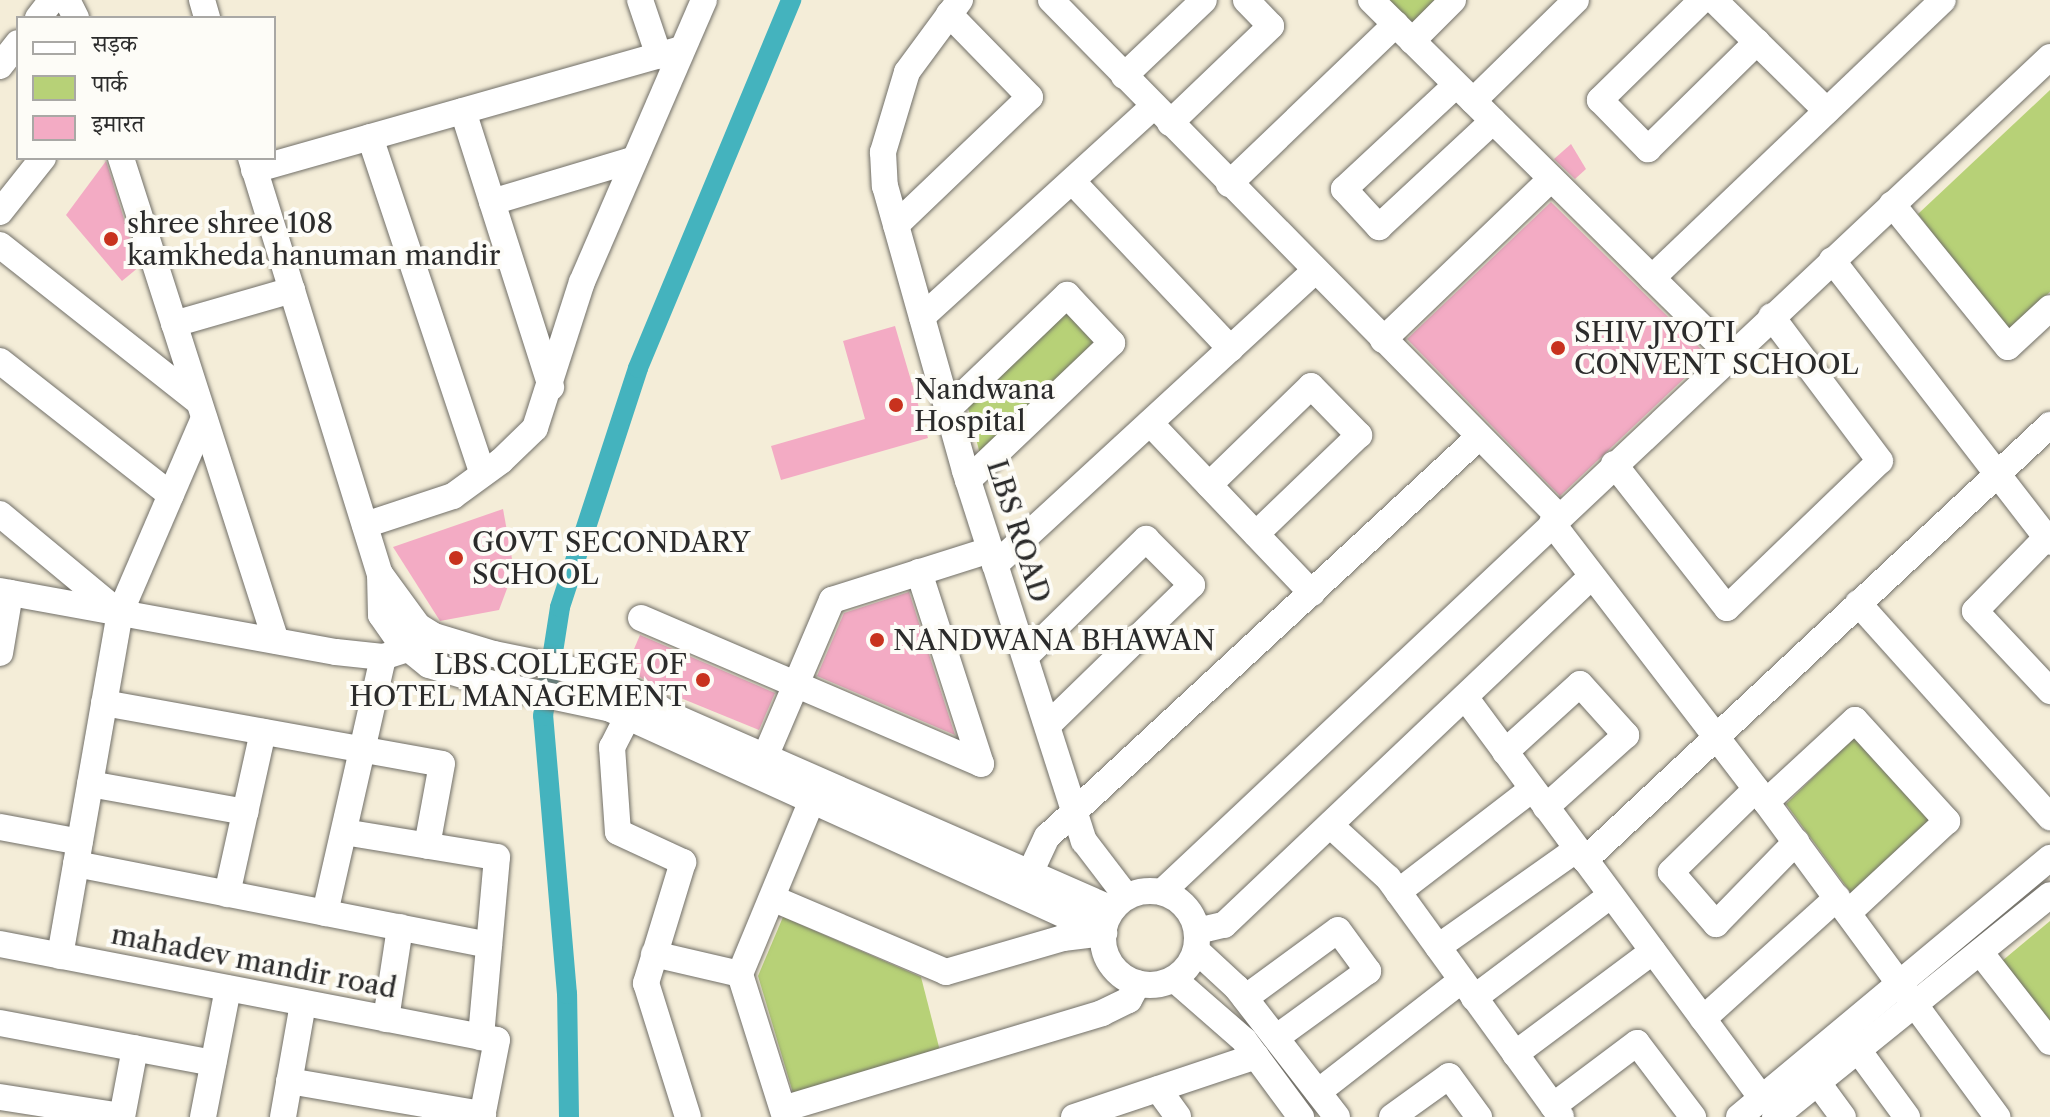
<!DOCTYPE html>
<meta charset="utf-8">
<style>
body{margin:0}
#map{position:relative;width:2050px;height:1117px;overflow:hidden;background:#f4edd8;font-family:"Libre Caslon Text","Noto Serif Devanagari",serif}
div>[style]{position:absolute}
.green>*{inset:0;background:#b7d177}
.canal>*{height:20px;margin:-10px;padding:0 10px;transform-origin:10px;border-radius:10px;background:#44b3be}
.building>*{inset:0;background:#f3abc4}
.roads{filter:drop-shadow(0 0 2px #716f68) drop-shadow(0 0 2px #716f68)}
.minor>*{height:26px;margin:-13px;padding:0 13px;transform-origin:13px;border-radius:13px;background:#fff}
.minor>.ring{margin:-13px;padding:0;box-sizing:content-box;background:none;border:26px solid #fff;border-radius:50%}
.dots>*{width:22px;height:22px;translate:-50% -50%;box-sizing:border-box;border:4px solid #fdfcf7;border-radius:50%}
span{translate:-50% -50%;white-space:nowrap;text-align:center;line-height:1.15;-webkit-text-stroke:8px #fdfcf7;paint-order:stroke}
.poi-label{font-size:28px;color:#2b2b2b}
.left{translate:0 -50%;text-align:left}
.right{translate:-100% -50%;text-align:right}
.street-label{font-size:28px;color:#2b2b2b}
.legend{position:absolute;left:16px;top:16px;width:260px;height:144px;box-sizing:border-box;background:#fdfcf7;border:2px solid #a9a8a5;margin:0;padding:10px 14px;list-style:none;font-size:24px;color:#2b2b2b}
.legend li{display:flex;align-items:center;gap:16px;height:40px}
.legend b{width:40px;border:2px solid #a9a8a5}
</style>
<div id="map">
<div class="green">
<div style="clip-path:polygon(1388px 0,1438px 0,1413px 25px)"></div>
<div style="clip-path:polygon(2050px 90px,2050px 292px,2007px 331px,1918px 214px)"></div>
<div style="clip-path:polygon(1067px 310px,1098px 343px,980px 454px,967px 404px)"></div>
<div style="clip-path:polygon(1855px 737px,1932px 822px,1851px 893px,1786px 804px)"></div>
<div style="clip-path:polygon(783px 917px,921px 977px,940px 1051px,793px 1093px,758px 976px)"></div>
<div style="clip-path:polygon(2050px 921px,2050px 1024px,2002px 961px)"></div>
</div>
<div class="canal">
<div style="left:569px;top:1117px;width:123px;rotate:-90.9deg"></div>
<div style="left:567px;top:994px;width:279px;rotate:-94.9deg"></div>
<div style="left:543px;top:716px;width:110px;rotate:-81.1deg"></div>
<div style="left:560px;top:607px;width:251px;rotate:-71.9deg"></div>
<div style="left:638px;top:368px;width:399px;rotate:-67.4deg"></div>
</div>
<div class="building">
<div style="clip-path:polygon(1571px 144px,1586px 169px,1575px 179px,1554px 159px)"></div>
<div style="clip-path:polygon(106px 161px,139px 267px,122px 281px,66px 215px)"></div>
<div style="clip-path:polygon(1551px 202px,1708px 356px,1560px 496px,1407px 339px)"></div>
<div style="clip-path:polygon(895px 326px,928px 438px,781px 480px,771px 446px,865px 419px,843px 341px)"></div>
<div style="clip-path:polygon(503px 509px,514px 570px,499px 610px,440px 621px,393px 547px)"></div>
<div style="clip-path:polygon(909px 592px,955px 735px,817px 676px,844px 613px)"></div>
<div style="clip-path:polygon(640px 635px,775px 693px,759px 730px,661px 690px,626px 668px)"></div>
</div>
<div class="roads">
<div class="minor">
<div style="left:67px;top:0;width:20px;rotate:63deg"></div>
<div style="left:202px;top:0;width:19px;rotate:74deg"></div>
<div style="left:640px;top:0;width:59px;rotate:71.3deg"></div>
<div style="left:960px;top:0;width:89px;rotate:126.4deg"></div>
<div style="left:907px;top:72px;width:84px;rotate:106.7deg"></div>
<div style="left:883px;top:152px;width:34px;rotate:87deg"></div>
<div style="left:885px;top:186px;width:296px;rotate:74.3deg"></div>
<div style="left:965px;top:471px;width:389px;rotate:72.2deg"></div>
<div style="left:1084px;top:841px;width:69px;rotate:52.6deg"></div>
<div style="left:1051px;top:0;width:725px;rotate:45.5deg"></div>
<div style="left:1371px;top:0;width:505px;rotate:44.68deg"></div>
<div style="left:1702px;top:0;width:143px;rotate:135.6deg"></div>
<div style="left:1600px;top:100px;width:69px;rotate:45.6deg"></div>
<div style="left:1648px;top:149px;width:153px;rotate:-44.5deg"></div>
<div style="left:1714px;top:0;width:158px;rotate:44.5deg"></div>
<div style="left:38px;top:18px;width:23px;rotate:-52deg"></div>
<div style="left:1412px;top:41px;width:58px;rotate:-45deg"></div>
<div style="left:0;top:66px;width:29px;rotate:-52deg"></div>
<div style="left:1124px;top:76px;width:110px;rotate:-43.5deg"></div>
<div style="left:1456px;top:85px;width:153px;rotate:137.1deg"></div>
<div style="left:1344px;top:189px;width:52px;rotate:47.4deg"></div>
<div style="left:1379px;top:227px;width:156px;rotate:-42.9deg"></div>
<div style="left:1473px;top:101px;width:144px;rotate:-44.4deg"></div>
<div style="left:463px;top:111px;width:290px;rotate:72.3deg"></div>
<div style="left:1170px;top:123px;width:140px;rotate:-43.8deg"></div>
<div style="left:1271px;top:26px;width:36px;rotate:-134deg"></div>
<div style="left:370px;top:137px;width:355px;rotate:71.5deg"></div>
<div style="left:121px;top:158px;width:507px;rotate:72.21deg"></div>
<div style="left:251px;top:158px;width:436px;rotate:72.8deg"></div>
<div style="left:380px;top:574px;width:64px;rotate:53.8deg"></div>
<div style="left:418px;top:626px;width:19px;rotate:32deg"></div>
<div style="left:434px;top:636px;width:63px;rotate:16.7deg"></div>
<div style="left:494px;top:654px;width:120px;rotate:11.5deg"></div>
<div style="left:612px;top:678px;width:69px;rotate:32.5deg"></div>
<div style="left:670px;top:715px;width:483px;rotate:23.7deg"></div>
<div style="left:254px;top:170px;width:445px;rotate:-15.8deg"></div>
<div style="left:1072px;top:181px;width:231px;rotate:46.6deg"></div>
<div style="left:1229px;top:184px;width:231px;rotate:-43.8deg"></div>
<div style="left:492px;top:202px;width:149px;rotate:-16.7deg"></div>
<div style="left:1892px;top:204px;width:184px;rotate:51deg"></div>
<div style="left:2008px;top:347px;width:57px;rotate:-42.9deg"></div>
<div style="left:0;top:212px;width:69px;rotate:-51.5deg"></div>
<div style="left:896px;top:225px;width:185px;rotate:-43.7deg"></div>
<div style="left:1030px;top:97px;width:116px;rotate:-134.3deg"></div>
<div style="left:0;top:245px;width:253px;rotate:38.3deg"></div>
<div style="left:1832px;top:260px;width:356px;rotate:52.3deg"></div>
<div style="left:1652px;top:278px;width:402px;rotate:-43.7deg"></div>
<div style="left:922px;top:317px;width:314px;rotate:-42.3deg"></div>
<div style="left:174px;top:324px;width:123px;rotate:-16.1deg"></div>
<div style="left:1383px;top:340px;width:233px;rotate:-43.8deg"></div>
<div style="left:0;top:361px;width:217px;rotate:38.1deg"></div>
<div style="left:948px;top:409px;width:165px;rotate:-43.8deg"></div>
<div style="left:1067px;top:295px;width:66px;rotate:46.8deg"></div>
<div style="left:1112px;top:343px;width:199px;rotate:136.4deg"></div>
<div style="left:1150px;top:423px;width:235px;rotate:46.4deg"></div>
<div style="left:1614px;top:464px;width:183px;rotate:51.9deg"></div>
<div style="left:1727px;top:608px;width:212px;rotate:-43.9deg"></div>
<div style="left:1880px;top:461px;width:181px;rotate:-126.9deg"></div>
<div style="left:1209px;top:485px;width:142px;rotate:-44.1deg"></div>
<div style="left:1311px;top:386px;width:69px;rotate:45.6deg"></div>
<div style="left:1359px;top:435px;width:143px;rotate:136.1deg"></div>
<div style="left:0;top:514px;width:152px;rotate:39.7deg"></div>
<div style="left:1552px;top:523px;width:352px;rotate:52.5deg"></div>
<div style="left:1766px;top:802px;width:391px;rotate:53.7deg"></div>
<div style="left:365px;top:525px;width:93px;rotate:-18.2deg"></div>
<div style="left:453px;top:496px;width:59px;rotate:-36.1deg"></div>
<div style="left:501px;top:461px;width:47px;rotate:-44.1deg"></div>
<div style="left:535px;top:428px;width:153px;rotate:-72.2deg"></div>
<div style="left:582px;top:282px;width:307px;rotate:-66.6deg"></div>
<div style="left:2046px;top:538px;width:102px;rotate:134.2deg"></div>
<div style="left:1975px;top:611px;width:110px;rotate:46.8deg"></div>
<div style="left:995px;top:565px;width:433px;rotate:-42.6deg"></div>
<div style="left:380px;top:574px;width:41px;rotate:88.6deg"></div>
<div style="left:381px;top:615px;width:32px;rotate:55deg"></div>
<div style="left:399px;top:641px;width:38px;rotate:39deg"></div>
<div style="left:429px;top:665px;width:63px;rotate:16.7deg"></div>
<div style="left:489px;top:683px;width:122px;rotate:11.9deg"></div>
<div style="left:608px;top:708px;width:545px;rotate:24.4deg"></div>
<div style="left:0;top:591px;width:341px;rotate:10.3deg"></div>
<div style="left:336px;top:652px;width:47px;rotate:6.1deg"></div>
<div style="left:383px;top:657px;width:40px;rotate:-18deg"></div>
<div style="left:1858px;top:603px;width:288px;rotate:48.1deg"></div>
<div style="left:641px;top:618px;width:370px;rotate:23.2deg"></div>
<div style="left:981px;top:764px;width:202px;rotate:-107.9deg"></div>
<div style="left:0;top:653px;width:61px;rotate:-80.5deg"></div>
<div style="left:1026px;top:656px;width:168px;rotate:-44.3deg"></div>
<div style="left:1146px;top:539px;width:65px;rotate:45deg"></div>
<div style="left:1192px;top:585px;width:199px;rotate:135.8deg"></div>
<div style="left:1465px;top:697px;width:500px;rotate:53.5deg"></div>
<div style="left:104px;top:703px;width:343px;rotate:10.2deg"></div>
<div style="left:442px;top:764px;width:83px;rotate:100.4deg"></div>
<div style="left:627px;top:718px;width:33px;rotate:117deg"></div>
<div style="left:612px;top:747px;width:85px;rotate:86deg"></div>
<div style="left:618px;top:832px;width:72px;rotate:24.8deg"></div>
<div style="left:683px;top:862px;width:127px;rotate:107deg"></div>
<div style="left:646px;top:983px;width:140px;rotate:72.6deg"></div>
<div style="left:1505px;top:752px;width:101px;rotate:-42.2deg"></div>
<div style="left:1580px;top:684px;width:69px;rotate:48deg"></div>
<div style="left:1626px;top:735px;width:108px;rotate:138deg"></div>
<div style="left:765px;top:757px;width:171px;rotate:-66.9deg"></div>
<div style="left:832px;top:600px;width:166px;rotate:-17.6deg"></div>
<div style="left:90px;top:784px;width:158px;rotate:10.2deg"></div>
<div style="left:1756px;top:789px;width:119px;rotate:135.7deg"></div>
<div style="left:1671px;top:872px;width:69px;rotate:49.1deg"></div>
<div style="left:1716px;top:924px;width:115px;rotate:-45.7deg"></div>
<div style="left:1766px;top:802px;width:121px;rotate:-42.7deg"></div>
<div style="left:1855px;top:720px;width:137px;rotate:47.7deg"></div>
<div style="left:1947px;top:821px;width:135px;rotate:137.1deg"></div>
<div style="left:1330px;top:825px;width:79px;rotate:42.4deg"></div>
<div style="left:1388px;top:878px;width:295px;rotate:54.1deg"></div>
<div style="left:0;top:827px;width:81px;rotate:10.6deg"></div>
<div style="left:344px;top:832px;width:155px;rotate:9.3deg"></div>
<div style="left:497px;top:857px;width:181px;rotate:95.1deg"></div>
<div style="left:1585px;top:860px;width:637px;rotate:-43.09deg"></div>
<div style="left:76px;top:864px;width:421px;rotate:11.1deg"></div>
<div style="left:1030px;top:873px;width:40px;rotate:-65deg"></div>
<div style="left:1047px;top:837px;width:589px;rotate:-42.8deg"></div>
<div class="ring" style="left:1103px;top:891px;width:68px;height:68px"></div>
<div style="left:1162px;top:892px;width:1219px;rotate:-43.24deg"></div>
<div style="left:1398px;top:892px;width:169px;rotate:-37.5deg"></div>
<div style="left:227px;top:894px;width:166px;rotate:-77.5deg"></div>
<div style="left:772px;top:898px;width:189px;rotate:23deg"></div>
<div style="left:946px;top:972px;width:122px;rotate:-16.2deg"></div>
<div style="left:1063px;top:938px;width:41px;rotate:-7deg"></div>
<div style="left:325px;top:913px;width:262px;rotate:-77.2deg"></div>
<div style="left:1197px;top:931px;width:28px;rotate:-13deg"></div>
<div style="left:1224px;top:925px;width:507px;rotate:-43.48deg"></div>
<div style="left:0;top:944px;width:506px;rotate:10.93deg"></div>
<div style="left:497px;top:1040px;width:78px;rotate:101deg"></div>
<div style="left:1438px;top:947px;width:170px;rotate:-35.2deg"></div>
<div style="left:1196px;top:950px;width:56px;rotate:42.8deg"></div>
<div style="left:1237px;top:988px;width:163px;rotate:52.2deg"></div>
<div style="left:1980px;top:952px;width:114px;rotate:52.1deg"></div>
<div style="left:654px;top:954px;width:88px;rotate:13.1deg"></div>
<div style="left:60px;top:956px;width:348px;rotate:-80.1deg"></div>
<div style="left:120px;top:613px;width:212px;rotate:-66.7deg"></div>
<div style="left:1174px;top:979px;width:93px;rotate:41.1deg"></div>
<div style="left:1244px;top:1040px;width:96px;rotate:53.5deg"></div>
<div style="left:1245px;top:998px;width:115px;rotate:-36.2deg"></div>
<div style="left:1338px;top:930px;width:51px;rotate:53.8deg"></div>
<div style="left:1368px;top:971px;width:112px;rotate:144deg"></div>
<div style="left:1474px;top:998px;width:171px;rotate:-36.9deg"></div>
<div style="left:386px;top:1019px;width:93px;rotate:-81.3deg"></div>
<div style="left:1703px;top:1019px;width:181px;rotate:-42.1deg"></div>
<div style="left:0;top:1023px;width:217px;rotate:10.6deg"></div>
<div style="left:1858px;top:1050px;width:83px;rotate:53.8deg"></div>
<div style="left:1515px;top:1054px;width:172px;rotate:-36.7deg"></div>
<div style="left:289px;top:1081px;width:197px;rotate:9.7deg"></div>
<div style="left:1818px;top:1083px;width:42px;rotate:53.7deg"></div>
<div style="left:1158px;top:1089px;width:34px;rotate:54deg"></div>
<div style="left:1318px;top:1092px;width:182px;rotate:-37.9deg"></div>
<div style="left:0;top:1097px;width:123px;rotate:8.9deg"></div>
<div style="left:1553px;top:1106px;width:105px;rotate:-36.9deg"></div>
<div style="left:1637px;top:1043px;width:93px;rotate:52.9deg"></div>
<div style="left:783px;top:1109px;width:333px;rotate:-16.7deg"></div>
<div style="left:1102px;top:1013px;width:30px;rotate:-26deg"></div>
<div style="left:1129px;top:1000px;width:19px;rotate:-62deg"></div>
<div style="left:122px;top:1117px;width:70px;rotate:-79.3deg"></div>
<div style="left:203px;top:1117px;width:131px;rotate:-79deg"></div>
<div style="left:283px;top:1117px;width:116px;rotate:-80deg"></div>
<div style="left:785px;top:1117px;width:150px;rotate:-107.5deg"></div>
<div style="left:740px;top:974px;width:201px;rotate:-67.5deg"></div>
<div style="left:1074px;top:1117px;width:192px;rotate:-18.5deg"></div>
<div style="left:1392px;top:1117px;width:70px;rotate:-35.7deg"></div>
<div style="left:1449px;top:1076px;width:51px;rotate:53.8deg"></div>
<div style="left:1739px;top:1117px;width:405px;rotate:-39.8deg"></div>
<div style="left:1775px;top:1117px;width:353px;rotate:-38.9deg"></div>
</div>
</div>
<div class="dots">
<div style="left:111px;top:239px;background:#c8321e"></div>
<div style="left:1558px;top:348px;background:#c8321e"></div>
<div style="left:896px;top:405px;background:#c8321e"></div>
<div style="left:456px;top:558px;background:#c8321e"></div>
<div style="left:877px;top:640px;background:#c8321e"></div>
<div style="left:703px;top:680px;background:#c8321e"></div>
</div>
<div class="poi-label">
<span class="left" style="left:127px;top:239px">shree shree 108<br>kamkheda hanuman mandir</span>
<span class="left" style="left:1574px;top:348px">SHIV JYOTI<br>CONVENT SCHOOL</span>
<span class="left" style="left:914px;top:405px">Nandwana<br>Hospital</span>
<span class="left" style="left:472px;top:558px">GOVT SECONDARY<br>SCHOOL</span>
<span class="left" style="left:893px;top:640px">NANDWANA BHAWAN</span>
<span class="right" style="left:687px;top:680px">LBS COLLEGE OF<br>HOTEL MANAGEMENT</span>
</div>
<div class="street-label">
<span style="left:1019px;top:531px;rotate:72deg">LBS ROAD</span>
<span style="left:254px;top:961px;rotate:11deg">mahadev mandir road</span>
</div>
<ul class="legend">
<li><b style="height:10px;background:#fff"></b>सड़क</li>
<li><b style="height:22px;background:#b7d177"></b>पार्क</li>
<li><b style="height:22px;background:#f3abc4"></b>इमारत</li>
</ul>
</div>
